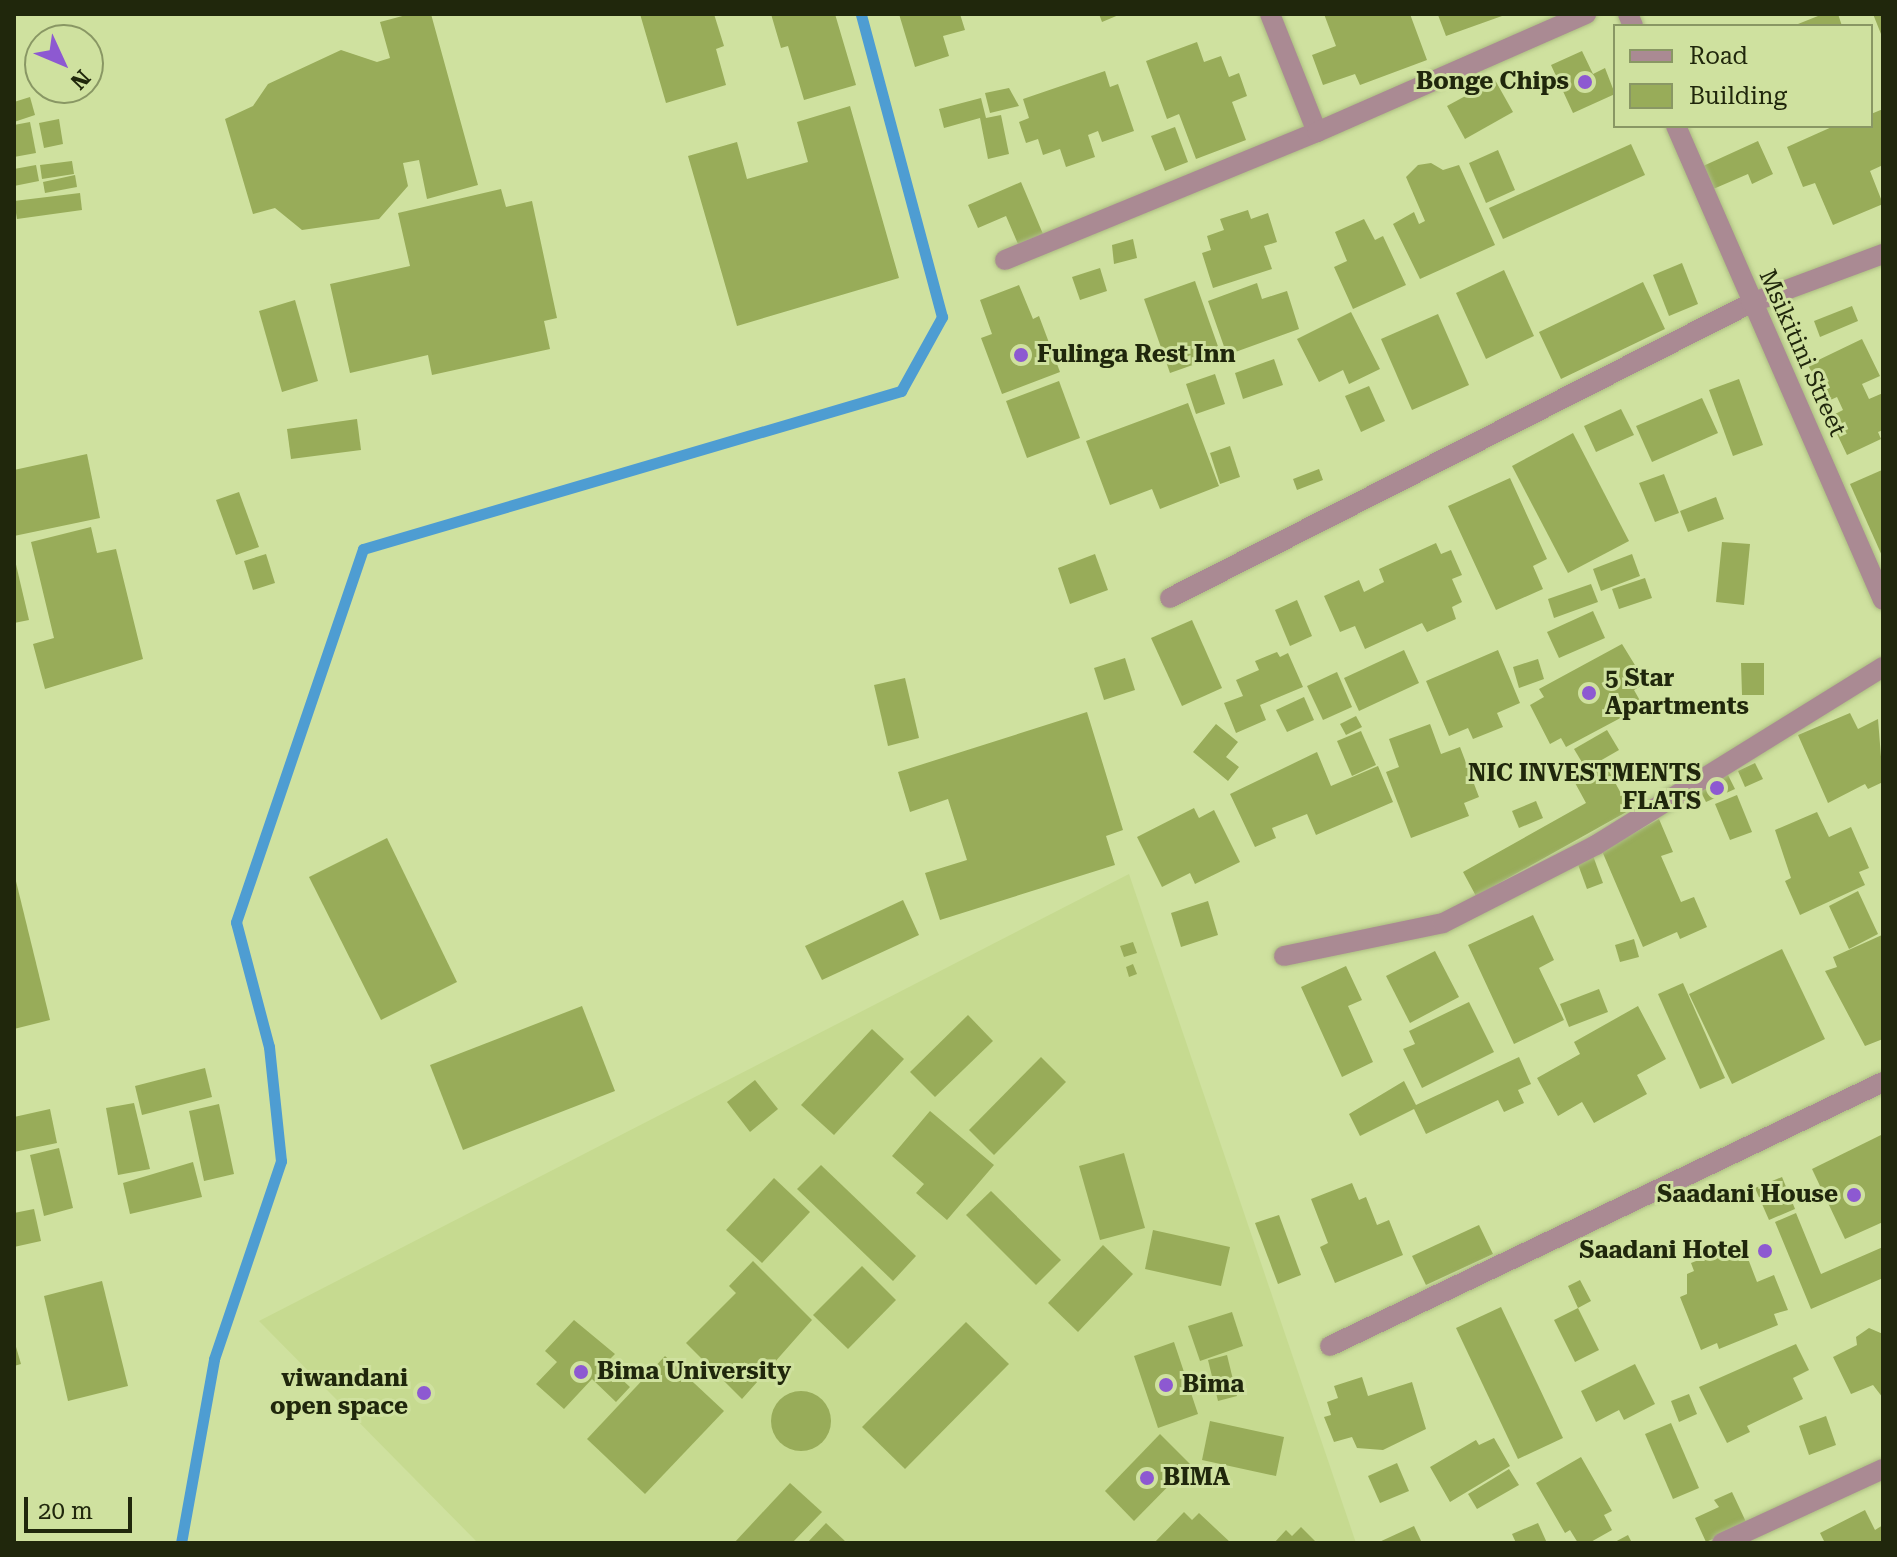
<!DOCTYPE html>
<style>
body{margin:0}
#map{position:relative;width:1897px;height:1557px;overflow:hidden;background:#cfe19f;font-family:"Roboto Serif",serif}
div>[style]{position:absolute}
.built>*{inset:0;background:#c6da90}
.stream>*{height:11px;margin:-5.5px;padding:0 5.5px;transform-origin:5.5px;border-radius:5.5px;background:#4e9dd2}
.building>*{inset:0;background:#98ac59}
.round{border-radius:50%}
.roads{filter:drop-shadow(0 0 2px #acbc82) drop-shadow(0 0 2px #acbc82)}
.minor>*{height:20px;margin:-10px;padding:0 10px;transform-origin:10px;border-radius:10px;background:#aa8a93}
.tertiary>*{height:20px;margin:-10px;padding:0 10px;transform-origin:10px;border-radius:10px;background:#aa8a93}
.dots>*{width:22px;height:22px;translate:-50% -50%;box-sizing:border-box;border:4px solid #cfe19f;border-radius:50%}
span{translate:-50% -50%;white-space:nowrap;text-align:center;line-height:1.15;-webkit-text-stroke:6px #cfe19f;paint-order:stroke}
.poi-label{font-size:24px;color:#20270c;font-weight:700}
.right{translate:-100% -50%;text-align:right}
.left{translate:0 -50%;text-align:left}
.street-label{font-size:24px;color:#20270c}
.frame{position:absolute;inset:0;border:16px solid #20270c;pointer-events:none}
.legend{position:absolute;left:1613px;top:24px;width:260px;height:104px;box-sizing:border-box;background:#cfe19f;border:2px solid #899764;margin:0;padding:10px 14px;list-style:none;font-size:24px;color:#20270c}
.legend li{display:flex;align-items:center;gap:16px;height:40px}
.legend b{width:40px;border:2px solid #899764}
.north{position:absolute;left:24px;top:24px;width:80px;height:80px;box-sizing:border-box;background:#cfe19f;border:2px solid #899764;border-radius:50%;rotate:134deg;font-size:22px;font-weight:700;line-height:32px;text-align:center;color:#20270c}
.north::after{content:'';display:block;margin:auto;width:28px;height:36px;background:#8d59d1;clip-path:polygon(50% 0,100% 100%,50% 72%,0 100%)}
.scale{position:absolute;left:24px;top:1497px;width:108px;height:36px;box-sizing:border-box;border:4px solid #20270c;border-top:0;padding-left:10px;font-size:24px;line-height:28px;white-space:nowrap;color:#20270c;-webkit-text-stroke:6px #cfe19f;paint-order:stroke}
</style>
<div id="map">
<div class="built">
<div style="clip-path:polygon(1129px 874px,1356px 1543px,478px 1543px,259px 1321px)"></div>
</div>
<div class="stream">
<div style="left:181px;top:1543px;width:187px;rotate:-79.8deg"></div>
<div style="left:214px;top:1359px;width:209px;rotate:-71.3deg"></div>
<div style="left:281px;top:1161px;width:115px;rotate:-96deg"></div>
<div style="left:269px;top:1047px;width:129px;rotate:-104.8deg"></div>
<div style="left:236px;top:922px;width:394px;rotate:-71.2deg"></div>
<div style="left:363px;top:549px;width:561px;rotate:-16.37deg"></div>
<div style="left:901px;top:391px;width:85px;rotate:-61deg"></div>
<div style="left:942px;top:317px;width:314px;rotate:-105deg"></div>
</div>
<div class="building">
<div style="clip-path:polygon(410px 14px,431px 14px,478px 185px,427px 199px,419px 160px,403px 163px,408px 186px,379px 219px,302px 230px,275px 208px,253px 214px,225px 119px,253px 106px,268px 84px,341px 50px,377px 62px,390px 58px,380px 22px)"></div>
<div style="clip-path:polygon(640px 14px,714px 14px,724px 46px,716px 49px,726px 85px,666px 103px)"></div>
<div style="clip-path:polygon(771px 14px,835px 14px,856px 85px,804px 100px,788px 46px,781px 48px)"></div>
<div style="clip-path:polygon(899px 14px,960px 14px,965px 30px,943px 36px,949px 56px,915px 67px)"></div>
<div style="clip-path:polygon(1099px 14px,1121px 14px,1102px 22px)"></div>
<div style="clip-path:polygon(1324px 14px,1410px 14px,1427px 60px,1360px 85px,1355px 74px,1323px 85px,1312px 55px,1336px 46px)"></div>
<div style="clip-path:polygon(1430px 14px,1501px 14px,1502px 16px,1446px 36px,1438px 15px)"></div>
<div style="clip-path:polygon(1823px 14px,1838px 14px,1842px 26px,1793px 26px)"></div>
<div style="clip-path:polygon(1873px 14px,1883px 14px,1883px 39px)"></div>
<div style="clip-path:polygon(1197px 42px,1204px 62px,1221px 56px,1229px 77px,1239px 73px,1247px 96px,1232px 102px,1246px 140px,1196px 159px,1179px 114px,1167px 119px,1146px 61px)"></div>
<div style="clip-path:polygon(1582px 51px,1593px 74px,1605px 68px,1615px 94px,1573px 113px,1551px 65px)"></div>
<div style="clip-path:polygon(1105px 71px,1110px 87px,1118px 84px,1134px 131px,1102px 142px,1098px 131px,1088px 135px,1095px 157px,1066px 167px,1060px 149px,1043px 155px,1038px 139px,1026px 143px,1019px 122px,1029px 118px,1023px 99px)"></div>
<div style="clip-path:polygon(1495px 80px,1513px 112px,1465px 139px,1447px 106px)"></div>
<div style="clip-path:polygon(1009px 88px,1019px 106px,990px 113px,985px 93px)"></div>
<div style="clip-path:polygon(30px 97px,35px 115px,14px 122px,14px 102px)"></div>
<div style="clip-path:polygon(981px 98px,986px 118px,1001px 115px,1009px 154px,988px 159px,980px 118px,944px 128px,939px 109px)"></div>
<div style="clip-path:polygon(850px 106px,899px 278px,737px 326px,688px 156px,737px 142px,747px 179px,808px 162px,797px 122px)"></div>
<div style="clip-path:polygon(1883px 109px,1883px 165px,1870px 171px,1883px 204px,1833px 225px,1815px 183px,1803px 187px,1787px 147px,1834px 126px,1871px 126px,1871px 114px)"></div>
<div style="clip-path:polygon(59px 119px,63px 144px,44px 148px,39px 123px)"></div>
<div style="clip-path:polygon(30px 122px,36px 153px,14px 157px,14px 125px)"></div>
<div style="clip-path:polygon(1175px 127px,1188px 162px,1165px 171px,1151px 136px)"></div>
<div style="clip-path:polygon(1758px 141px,1773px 174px,1752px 184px,1748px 174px,1711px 190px,1701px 167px)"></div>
<div style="clip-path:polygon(1631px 144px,1645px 175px,1503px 239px,1489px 208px)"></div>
<div style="clip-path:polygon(1498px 150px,1515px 190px,1486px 203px,1469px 163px)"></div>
<div style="clip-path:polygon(72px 161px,74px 174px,42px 179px,40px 165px)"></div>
<div style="clip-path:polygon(1431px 163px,1443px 170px,1459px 165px,1495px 245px,1420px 279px,1393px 224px,1414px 212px,1419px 224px,1425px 221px,1406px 177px,1418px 165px)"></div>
<div style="clip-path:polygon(36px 165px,39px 181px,14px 186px,14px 169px)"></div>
<div style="clip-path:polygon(75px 175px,77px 187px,45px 193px,43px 182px)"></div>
<div style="clip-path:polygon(1021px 182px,1043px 234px,1018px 244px,1006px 216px,978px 228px,968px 205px)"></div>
<div style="clip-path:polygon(501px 189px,506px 207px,532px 201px,557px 318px,544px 321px,550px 349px,432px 375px,428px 355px,350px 373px,330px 284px,410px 266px,398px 213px)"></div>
<div style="clip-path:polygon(80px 193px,82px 210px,17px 219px,14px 201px)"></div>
<div style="clip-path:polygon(1248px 210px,1251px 219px,1268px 213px,1277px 242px,1264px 246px,1272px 269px,1213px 288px,1202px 253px,1211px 250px,1207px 236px,1224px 230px,1220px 219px)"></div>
<div style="clip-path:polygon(1364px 219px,1375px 240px,1383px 236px,1406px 285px,1353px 309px,1334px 267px,1347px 261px,1335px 232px)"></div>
<div style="clip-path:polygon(1133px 239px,1137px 258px,1114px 264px,1112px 245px)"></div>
<div style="clip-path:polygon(1682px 263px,1698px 304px,1669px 316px,1653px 275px)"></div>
<div style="clip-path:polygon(1100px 268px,1107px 291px,1080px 300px,1072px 277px)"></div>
<div style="clip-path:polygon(1504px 270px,1534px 336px,1486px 359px,1456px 293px)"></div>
<div style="clip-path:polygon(1195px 281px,1221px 355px,1170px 373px,1144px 299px)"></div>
<div style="clip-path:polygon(1643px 282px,1665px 329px,1561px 379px,1539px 332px)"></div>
<div style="clip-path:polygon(1257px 283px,1262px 299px,1287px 291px,1299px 329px,1227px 355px,1208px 301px)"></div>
<div style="clip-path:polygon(1019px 285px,1033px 319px,1039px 316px,1060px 372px,1002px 394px,981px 338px,992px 334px,980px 300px)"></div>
<div style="clip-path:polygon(295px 300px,318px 381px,282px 392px,259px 311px)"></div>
<div style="clip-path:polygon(1852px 306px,1858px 321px,1820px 337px,1814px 321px)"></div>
<div style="clip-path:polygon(1351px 312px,1380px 369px,1349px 384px,1343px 370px,1319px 382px,1297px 339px)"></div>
<div style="clip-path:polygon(1438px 314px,1469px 385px,1412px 410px,1381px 339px)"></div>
<div style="clip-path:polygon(1862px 339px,1880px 376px,1862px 384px,1869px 399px,1883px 393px,1883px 430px,1878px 432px,1881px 439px,1847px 455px,1829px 417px,1843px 410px,1837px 397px,1826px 402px,1808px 365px)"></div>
<div style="clip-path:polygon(1274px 359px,1283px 385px,1243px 399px,1235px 373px)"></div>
<div style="clip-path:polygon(1215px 374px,1225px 404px,1196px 414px,1186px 384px)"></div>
<div style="clip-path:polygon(1739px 379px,1763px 445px,1733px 456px,1709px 390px)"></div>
<div style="clip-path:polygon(1059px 381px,1080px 438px,1027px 458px,1006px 401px)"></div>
<div style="clip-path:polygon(1369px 386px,1385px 421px,1361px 432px,1345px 396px)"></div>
<div style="clip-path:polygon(1702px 398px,1718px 433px,1652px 462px,1636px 426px)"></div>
<div style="clip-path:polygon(1188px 403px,1219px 486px,1160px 509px,1152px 489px,1110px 505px,1086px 441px)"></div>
<div style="clip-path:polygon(1621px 409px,1634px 435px,1596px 452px,1584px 426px)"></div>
<div style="clip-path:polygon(357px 419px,361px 450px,291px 459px,287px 429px)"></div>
<div style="clip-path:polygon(1573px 433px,1629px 541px,1568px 573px,1512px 466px)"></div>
<div style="clip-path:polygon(1230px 446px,1240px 477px,1220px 484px,1210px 453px)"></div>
<div style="clip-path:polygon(87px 454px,100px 518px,14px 536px,14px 470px)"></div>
<div style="clip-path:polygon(1319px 469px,1323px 480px,1297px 490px,1293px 479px)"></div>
<div style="clip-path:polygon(1882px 470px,1883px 473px,1883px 558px,1850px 484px)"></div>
<div style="clip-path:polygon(1664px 474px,1679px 513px,1655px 522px,1639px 483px)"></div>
<div style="clip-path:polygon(1510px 478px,1547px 559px,1533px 566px,1543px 589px,1496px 610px,1448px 506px)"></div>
<div style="clip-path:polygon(239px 492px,259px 547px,236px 555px,216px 500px)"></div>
<div style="clip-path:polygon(1716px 497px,1724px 519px,1688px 532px,1680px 511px)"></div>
<div style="clip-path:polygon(91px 527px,97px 553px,116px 549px,143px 659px,45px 689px,33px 644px,54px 638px,31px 542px)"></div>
<div style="clip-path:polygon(1722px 542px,1750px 544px,1744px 605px,1716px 602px)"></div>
<div style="clip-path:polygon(1436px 543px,1441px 554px,1451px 550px,1462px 575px,1452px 579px,1462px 602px,1452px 607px,1456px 619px,1427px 632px,1422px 623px,1365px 649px,1355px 626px,1340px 632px,1324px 596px,1359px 580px,1364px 592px,1384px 582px,1379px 569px)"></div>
<div style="clip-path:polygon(266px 554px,275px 583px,253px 590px,244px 561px)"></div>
<div style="clip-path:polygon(1095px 554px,1108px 590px,1070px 604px,1058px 568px)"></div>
<div style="clip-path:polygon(1632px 554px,1640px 576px,1601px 591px,1593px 569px)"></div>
<div style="clip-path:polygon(14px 556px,29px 620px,14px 623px)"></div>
<div style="clip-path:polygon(1645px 578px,1652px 598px,1619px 609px,1612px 589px)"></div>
<div style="clip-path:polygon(1591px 584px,1598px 602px,1554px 618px,1548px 599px)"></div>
<div style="clip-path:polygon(1297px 600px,1312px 636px,1290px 646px,1275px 610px)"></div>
<div style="clip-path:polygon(1593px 611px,1605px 638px,1559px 658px,1547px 632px)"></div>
<div style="clip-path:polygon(1192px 620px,1222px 688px,1182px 706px,1151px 638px)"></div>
<div style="clip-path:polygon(1622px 644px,1646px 683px,1634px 690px,1643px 706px,1566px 747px,1561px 738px,1550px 744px,1530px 705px,1544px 697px,1539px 689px)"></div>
<div style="clip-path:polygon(1404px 650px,1419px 683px,1359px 711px,1344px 678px)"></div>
<div style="clip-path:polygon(1498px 650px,1520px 703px,1497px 713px,1503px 727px,1473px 739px,1468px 728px,1449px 736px,1426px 681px)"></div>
<div style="clip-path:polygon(1277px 652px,1280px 657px,1288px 653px,1303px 687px,1260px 705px,1266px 720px,1236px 733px,1224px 703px,1243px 696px,1236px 680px,1259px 670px,1255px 661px)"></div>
<div style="clip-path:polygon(1125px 658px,1135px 690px,1104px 700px,1094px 668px)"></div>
<div style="clip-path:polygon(1538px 659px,1544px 679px,1519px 688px,1513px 667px)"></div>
<div style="clip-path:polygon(1741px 663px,1764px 663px,1764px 695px,1742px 695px)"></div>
<div style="clip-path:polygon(1337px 672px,1352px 707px,1323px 720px,1307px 686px)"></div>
<div style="clip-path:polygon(905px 678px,919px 738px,888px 746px,874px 685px)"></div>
<div style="clip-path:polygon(1304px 697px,1314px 720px,1287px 732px,1276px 710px)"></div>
<div style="clip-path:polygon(1087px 712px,1123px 830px,1106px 836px,1115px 865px,940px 920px,925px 873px,967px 860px,948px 799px,910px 812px,898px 772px)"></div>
<div style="clip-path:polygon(1850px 713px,1858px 729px,1878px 719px,1883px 782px,1868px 789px,1865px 784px,1828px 803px,1798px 735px)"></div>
<div style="clip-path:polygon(1356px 716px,1362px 727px,1346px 735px,1340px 724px)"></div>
<div style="clip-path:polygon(1216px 724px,1238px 742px,1226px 757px,1239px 767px,1228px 781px,1193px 752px)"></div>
<div style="clip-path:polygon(1430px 724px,1441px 754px,1460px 747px,1479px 797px,1464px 803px,1469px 816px,1411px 838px,1386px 772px,1399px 767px,1389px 739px)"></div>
<div style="clip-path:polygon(1607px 730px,1619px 750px,1586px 769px,1574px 749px)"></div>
<div style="clip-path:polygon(1361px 731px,1376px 765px,1352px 776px,1337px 741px)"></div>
<div style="clip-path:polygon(1317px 752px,1331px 786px,1378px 766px,1393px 802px,1316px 835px,1307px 814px,1272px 828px,1276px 838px,1255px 847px,1230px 794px)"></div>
<div style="clip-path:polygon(1755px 763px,1763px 779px,1745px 787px,1738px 771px)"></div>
<div style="clip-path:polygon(1605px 764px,1630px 810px,1476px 896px,1463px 872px,1586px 803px,1574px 781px)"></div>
<div style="clip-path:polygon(1728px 775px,1735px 789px,1706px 802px,1699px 788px)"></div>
<div style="clip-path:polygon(1737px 795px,1752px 832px,1730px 840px,1715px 804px)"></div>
<div style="clip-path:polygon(1536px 801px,1543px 818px,1519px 828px,1512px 811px)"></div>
<div style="clip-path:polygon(1194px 808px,1199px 818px,1214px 810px,1240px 862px,1195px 884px,1190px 873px,1162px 887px,1137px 837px)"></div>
<div style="clip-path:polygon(1817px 812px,1829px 837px,1851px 827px,1869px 868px,1859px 872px,1865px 885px,1800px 915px,1785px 881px,1791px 878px,1775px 830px)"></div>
<div style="clip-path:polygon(1659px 819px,1673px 852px,1661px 856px,1681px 902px,1694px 897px,1707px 927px,1680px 939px,1677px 932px,1643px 947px,1602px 851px)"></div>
<div style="clip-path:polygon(387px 838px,457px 982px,381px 1020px,309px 877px)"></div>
<div style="clip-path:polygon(1592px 853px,1603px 883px,1587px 889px,1576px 859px)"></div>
<div style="clip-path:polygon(14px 873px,50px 1020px,14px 1029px)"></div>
<div style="clip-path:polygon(1858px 891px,1878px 934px,1849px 949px,1829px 906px)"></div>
<div style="clip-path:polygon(903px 900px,919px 935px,822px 980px,805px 946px)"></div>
<div style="clip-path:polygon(1208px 901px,1218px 935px,1181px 947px,1171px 913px)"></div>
<div style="clip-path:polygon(1533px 915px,1554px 960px,1539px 968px,1564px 1020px,1514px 1044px,1468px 945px)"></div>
<div style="clip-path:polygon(1882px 935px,1883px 1039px,1865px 1046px,1825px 971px,1837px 967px,1833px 957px)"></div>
<div style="clip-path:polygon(1634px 939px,1639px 957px,1620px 962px,1615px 945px)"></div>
<div style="clip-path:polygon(1133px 942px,1137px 953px,1124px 957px,1120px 946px)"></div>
<div style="clip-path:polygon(1782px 949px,1825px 1039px,1732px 1084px,1689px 994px)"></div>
<div style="clip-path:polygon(1435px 951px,1459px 997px,1410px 1023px,1386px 976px)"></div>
<div style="clip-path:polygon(1133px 964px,1137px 974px,1129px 977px,1126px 967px)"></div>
<div style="clip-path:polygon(1346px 966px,1362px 1000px,1348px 1006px,1373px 1062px,1342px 1077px,1301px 987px)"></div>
<div style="clip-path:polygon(1683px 983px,1725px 1078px,1700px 1089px,1658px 994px)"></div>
<div style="clip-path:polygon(1599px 989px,1608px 1012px,1569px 1027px,1560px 1004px)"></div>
<div style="clip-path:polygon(1469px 1002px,1494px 1052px,1422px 1088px,1403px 1049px,1415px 1044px,1409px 1031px)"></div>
<div style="clip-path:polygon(582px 1006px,615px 1091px,463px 1150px,430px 1065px)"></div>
<div style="clip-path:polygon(1638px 1006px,1666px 1059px,1637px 1075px,1647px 1094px,1594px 1123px,1582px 1102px,1558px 1116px,1537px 1078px,1580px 1054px,1574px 1042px)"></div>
<div style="clip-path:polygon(968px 1015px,993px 1041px,935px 1097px,910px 1072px)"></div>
<div style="clip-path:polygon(872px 1029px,904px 1059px,834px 1135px,801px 1105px)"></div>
<div style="clip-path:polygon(1041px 1057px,1066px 1082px,994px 1155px,969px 1130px)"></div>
<div style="clip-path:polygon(1519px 1057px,1531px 1084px,1518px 1090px,1524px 1103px,1504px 1112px,1498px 1100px,1426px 1134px,1414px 1109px,1360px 1136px,1349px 1114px,1404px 1081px,1416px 1105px)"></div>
<div style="clip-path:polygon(205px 1068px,212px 1097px,142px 1115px,135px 1086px)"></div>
<div style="clip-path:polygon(755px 1080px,778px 1109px,750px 1132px,727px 1102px)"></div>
<div style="clip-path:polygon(134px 1103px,150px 1169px,118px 1175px,106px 1108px)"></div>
<div style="clip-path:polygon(219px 1104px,234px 1174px,204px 1181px,189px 1111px)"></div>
<div style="clip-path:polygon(50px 1109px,57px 1143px,14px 1152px,14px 1117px)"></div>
<div style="clip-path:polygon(930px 1111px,994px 1165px,947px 1220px,916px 1193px,924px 1184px,892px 1156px)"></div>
<div style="clip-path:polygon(1883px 1134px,1883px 1222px,1845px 1239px,1812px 1169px)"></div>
<div style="clip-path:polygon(59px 1148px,73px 1208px,44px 1216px,30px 1155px)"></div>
<div style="clip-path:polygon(1124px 1153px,1145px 1228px,1100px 1240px,1079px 1166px)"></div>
<div style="clip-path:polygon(193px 1162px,202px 1197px,130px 1214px,123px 1183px)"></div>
<div style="clip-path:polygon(821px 1165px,916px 1256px,893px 1281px,797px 1189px)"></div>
<div style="clip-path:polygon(1782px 1177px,1795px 1209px,1769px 1220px,1755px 1188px)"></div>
<div style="clip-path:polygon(774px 1178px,810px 1212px,762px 1263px,726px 1230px)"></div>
<div style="clip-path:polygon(1352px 1183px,1359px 1200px,1366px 1197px,1377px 1225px,1389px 1220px,1403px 1255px,1335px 1283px,1320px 1247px,1328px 1243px,1311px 1199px)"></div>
<div style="clip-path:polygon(991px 1191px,1061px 1260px,1036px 1285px,966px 1215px)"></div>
<div style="clip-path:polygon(34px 1209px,41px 1241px,14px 1247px,14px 1213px)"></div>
<div style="clip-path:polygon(1796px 1213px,1821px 1274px,1883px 1247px,1883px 1278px,1811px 1309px,1775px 1222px)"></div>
<div style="clip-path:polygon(1279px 1215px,1301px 1275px,1278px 1284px,1255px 1223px)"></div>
<div style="clip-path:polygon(1479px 1225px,1493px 1254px,1426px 1285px,1412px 1256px)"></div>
<div style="clip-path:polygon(1153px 1230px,1230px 1247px,1221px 1286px,1145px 1269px)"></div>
<div style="clip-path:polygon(1742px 1243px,1757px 1282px,1774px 1275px,1788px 1310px,1774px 1314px,1778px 1325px,1719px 1349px,1717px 1343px,1701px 1350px,1680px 1297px,1687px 1294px,1687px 1274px,1694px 1271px,1691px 1263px)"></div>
<div style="clip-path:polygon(1103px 1245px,1133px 1274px,1078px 1332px,1048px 1303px)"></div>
<div style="clip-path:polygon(753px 1261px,812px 1320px,742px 1399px,686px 1343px,736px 1293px,729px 1286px)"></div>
<div style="clip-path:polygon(862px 1266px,896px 1300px,848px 1349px,813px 1315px)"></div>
<div style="clip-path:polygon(1580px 1280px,1591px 1301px,1578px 1308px,1599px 1350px,1575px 1362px,1554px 1320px,1578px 1308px,1568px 1286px)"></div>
<div style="clip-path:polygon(102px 1281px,128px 1386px,68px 1401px,44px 1296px)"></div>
<div style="clip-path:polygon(1501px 1307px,1563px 1438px,1518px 1459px,1456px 1328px)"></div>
<div style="clip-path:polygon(1232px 1312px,1243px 1346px,1200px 1361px,1188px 1326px)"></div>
<div style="clip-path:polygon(574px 1320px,615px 1354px,605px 1364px,630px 1387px,616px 1402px,592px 1379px,564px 1409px,536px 1384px,557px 1362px,545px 1351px)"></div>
<div style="clip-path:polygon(966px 1322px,1009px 1364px,905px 1469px,862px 1427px)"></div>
<div style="clip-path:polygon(1869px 1328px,1883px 1334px,1883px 1398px,1873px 1385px,1851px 1394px,1833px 1357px,1857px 1345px,1856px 1337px)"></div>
<div style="clip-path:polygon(14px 1340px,21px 1364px,14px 1366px)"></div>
<div style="clip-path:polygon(1174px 1342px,1198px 1414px,1158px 1428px,1134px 1356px)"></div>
<div style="clip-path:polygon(1796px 1344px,1809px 1370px,1793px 1378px,1803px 1399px,1747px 1426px,1750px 1432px,1727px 1443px,1699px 1387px)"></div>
<div style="clip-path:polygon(1227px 1355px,1237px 1396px,1218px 1401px,1208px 1360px)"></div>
<div style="clip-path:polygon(665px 1356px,724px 1411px,645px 1494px,587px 1439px)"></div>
<div style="clip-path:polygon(1635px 1364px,1655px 1404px,1624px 1420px,1619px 1410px,1596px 1422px,1581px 1391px)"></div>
<div style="clip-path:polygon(1362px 1377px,1368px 1396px,1412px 1382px,1426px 1429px,1383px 1450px,1357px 1448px,1352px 1437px,1334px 1442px,1324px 1417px,1331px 1415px,1327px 1402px,1338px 1398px,1334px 1386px)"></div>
<div class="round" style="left:771px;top:1391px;width:60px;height:60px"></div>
<div style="clip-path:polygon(1689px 1394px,1697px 1414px,1679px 1422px,1671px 1401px)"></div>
<div style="clip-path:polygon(1826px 1416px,1836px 1445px,1809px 1455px,1799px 1426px)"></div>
<div style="clip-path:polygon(1210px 1421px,1284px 1437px,1276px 1476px,1202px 1460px)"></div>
<div style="clip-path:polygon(1671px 1423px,1699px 1488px,1673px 1499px,1645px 1434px)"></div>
<div style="clip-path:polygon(1160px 1434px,1190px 1464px,1134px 1521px,1105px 1491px)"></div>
<div style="clip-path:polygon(1494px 1438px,1510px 1466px,1450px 1502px,1430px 1467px,1476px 1440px,1479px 1445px)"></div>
<div style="clip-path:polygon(1581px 1457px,1612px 1511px,1604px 1515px,1612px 1530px,1589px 1543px,1578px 1543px,1570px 1530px,1565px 1533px,1536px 1483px)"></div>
<div style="clip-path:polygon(1397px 1463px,1409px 1491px,1380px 1503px,1368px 1476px)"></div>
<div style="clip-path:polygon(1509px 1469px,1519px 1485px,1477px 1509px,1468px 1494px)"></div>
<div style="clip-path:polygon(790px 1483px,822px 1512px,792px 1543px,734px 1543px)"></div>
<div style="clip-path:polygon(1732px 1492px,1747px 1524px,1706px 1542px,1695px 1518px,1719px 1507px,1714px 1500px)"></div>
<div style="clip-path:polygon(1865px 1510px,1875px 1530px,1883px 1525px,1883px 1543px,1825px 1543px,1820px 1533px)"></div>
<div style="clip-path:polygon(1184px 1512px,1192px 1520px,1199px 1513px,1231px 1543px,1154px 1543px)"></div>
<div style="clip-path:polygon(826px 1523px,847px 1543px,807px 1543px)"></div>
<div style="clip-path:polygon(1538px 1523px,1547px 1543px,1516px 1543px,1512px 1534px)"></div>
<div style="clip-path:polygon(1414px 1526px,1422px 1543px,1377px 1543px)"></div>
<div style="clip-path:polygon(1301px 1527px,1317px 1543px,1274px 1543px,1286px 1530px,1292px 1536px)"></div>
<div style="clip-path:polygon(1628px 1535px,1632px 1543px,1613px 1543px)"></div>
</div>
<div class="roads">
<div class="minor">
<div style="left:1270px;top:14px;width:127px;rotate:68.3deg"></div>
<div style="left:1005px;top:260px;width:337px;rotate:-22.3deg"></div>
<div style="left:1317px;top:132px;width:294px;rotate:-23.7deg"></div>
<div style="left:1170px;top:598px;width:652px;rotate:-26.92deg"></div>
<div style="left:1751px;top:303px;width:141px;rotate:-20.4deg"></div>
<div style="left:1284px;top:956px;width:162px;rotate:-11.7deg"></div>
<div style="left:1443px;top:923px;width:172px;rotate:-27deg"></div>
<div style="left:1596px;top:845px;width:338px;rotate:-31.8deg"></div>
<div style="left:1330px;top:1346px;width:613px;rotate:-25.52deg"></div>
<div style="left:1722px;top:1543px;width:177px;rotate:-24.7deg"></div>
</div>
<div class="tertiary">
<div style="left:1628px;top:14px;width:13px;rotate:67deg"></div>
<div style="left:1676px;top:126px;width:517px;rotate:66.41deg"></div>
</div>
</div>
<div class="dots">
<div style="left:1585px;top:82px;background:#8d59d1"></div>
<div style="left:1021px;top:355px;background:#8d59d1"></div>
<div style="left:1589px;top:693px;background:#8d59d1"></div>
<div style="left:1717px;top:788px;background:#8d59d1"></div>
<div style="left:1854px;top:1195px;background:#8d59d1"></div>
<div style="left:1765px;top:1251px;background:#8d59d1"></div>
<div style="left:581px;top:1372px;background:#8d59d1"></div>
<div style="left:1166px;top:1385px;background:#8d59d1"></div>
<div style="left:424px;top:1393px;background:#8d59d1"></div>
<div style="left:1147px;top:1478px;background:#8d59d1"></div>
</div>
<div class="poi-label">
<span class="right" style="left:1569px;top:82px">Bonge Chips</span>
<span class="left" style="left:1037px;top:355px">Fulinga Rest Inn</span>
<span class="left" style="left:1605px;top:693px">5 Star<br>Apartments</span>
<span class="right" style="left:1701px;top:788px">NIC INVESTMENTS<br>FLATS</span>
<span class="right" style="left:1838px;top:1195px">Saadani House</span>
<span class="right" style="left:1749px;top:1251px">Saadani Hotel</span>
<span class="left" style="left:597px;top:1372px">Bima University</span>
<span class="right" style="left:408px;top:1393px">viwandani<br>open space</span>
<span class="left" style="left:1182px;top:1385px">Bima</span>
<span class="left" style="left:1163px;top:1478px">BIMA</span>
</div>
<div class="street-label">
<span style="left:1802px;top:353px;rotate:66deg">Msikitini Street</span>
</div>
<div class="frame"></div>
<ul class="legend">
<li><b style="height:10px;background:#aa8a93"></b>Road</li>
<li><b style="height:22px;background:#98ac59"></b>Building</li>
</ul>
<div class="north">N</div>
<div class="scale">20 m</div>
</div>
